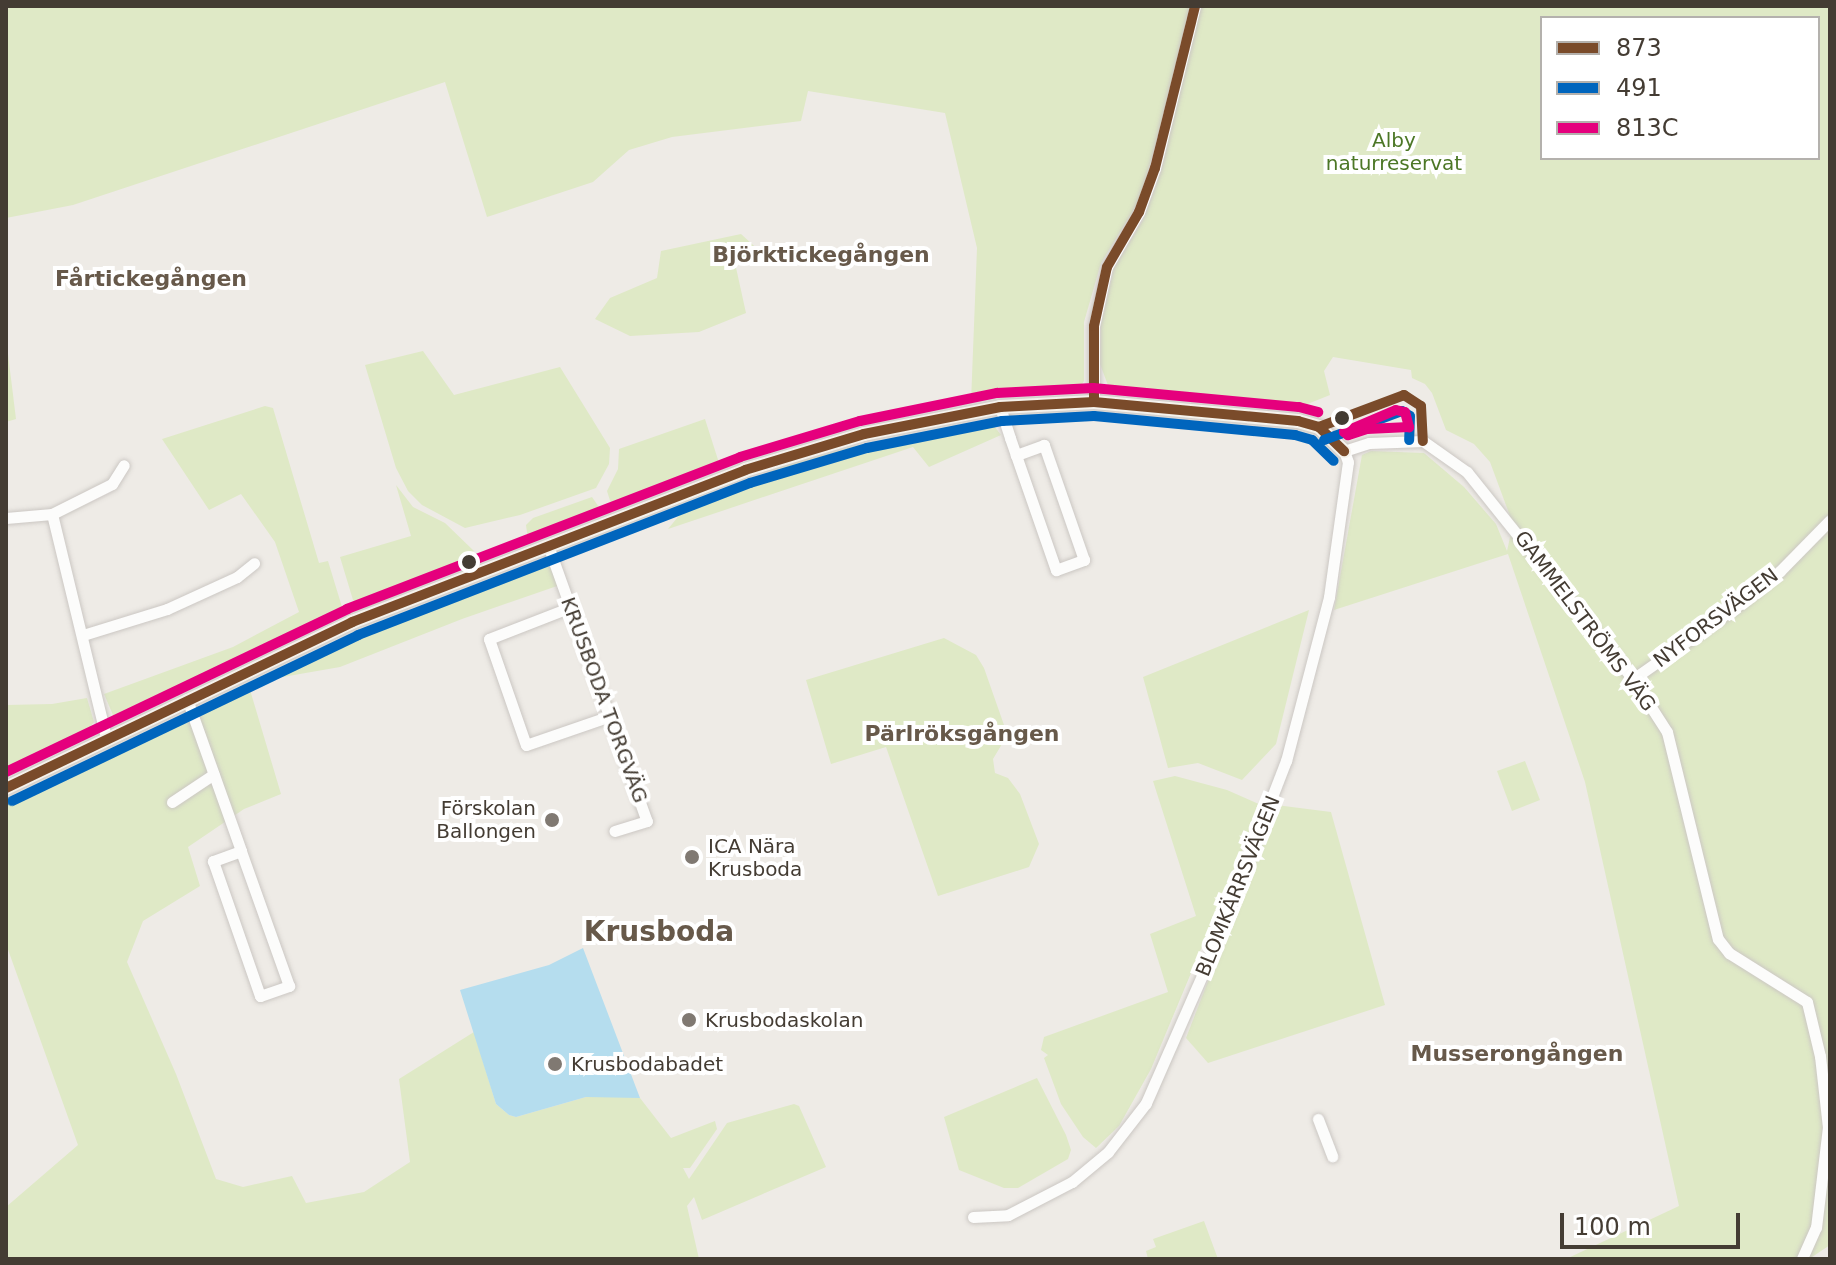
<!DOCTYPE html>
<meta charset="utf-8">
<style>
body{margin:0}
#map{position:relative;width:1836px;height:1265px;overflow:hidden;background:#eeebe6;font-family:"DejaVu Sans",sans-serif}
div>[style]{position:absolute}
.green>*{inset:0;background:#dfe9c6}
.water>*{inset:0;background:#b5ddee}
.roads{filter:drop-shadow(0 0 2px #cbc7c3) drop-shadow(0 0 2px #cbc7c3)}
.street>*{height:11px;margin:-5.5px;padding:0 5.5px;transform-origin:5.5px;border-radius:5.5px;background:#fcfcfb}
.secondary>*{height:14px;margin:-7px;padding:0 7px;transform-origin:7px;border-radius:7px;background:#f6f3ed}
.bus-1>*{height:10px;margin:-5px;padding:0 5px;transform-origin:5px;border-radius:5px;background:#7a4b2a}
.bus-2>*{height:10px;margin:-5px;padding:0 5px;transform-origin:5px;border-radius:5px;background:#0065bd}
.bus-3>*{height:10px;margin:-5px;padding:0 5px;transform-origin:5px;border-radius:5px;background:#e5007d}
.dots>*{width:22px;height:22px;translate:-50% -50%;box-sizing:border-box;border:4px solid #fff;border-radius:50%}
span{translate:-50% -50%;white-space:nowrap;text-align:center;line-height:1.15;-webkit-text-stroke:8px #fff;paint-order:stroke}
.park-label{font-size:20px;color:#4c7726}
.street-label{font-size:20px;color:#443c33}
.poi-label{font-size:20px;color:#443c33}
.right{translate:-100% -50%;text-align:right}
.left{translate:0 -50%;text-align:left}
.neighbourhood-label{font-size:22px;color:#67594a;font-weight:700}
.district-label{font-size:28px;color:#67594a;font-weight:700}
.frame{position:absolute;inset:0;border:8px solid #443c33;pointer-events:none}
.legend{position:absolute;left:1540px;top:16px;width:280px;height:144px;box-sizing:border-box;background:#fff;border:2px solid #b4b1ad;margin:0;padding:10px 14px;list-style:none;font-size:24px;color:#443c33}
.legend li{display:flex;align-items:center;gap:16px;height:40px}
.legend b{width:40px;border:2px solid #b4b1ad}
.scale{position:absolute;left:1560px;top:1213px;width:180px;height:36px;box-sizing:border-box;border:4px solid #443c33;border-top:0;padding-left:10px;font-size:24px;line-height:28px;white-space:nowrap;color:#443c33;-webkit-text-stroke:6px #fff;paint-order:stroke}
</style>
<div id="map">
<div class="green">
<div style="clip-path:polygon(evenodd,6px 6px,1830px 6px,1830px 1245px,1809px 1259px,1566px 1259px,1679px 1206px,1585px 782px,1508px 554px,1334px 610px,1362px 455px,1371px 451px,1424px 453px,1464px 487px,1496px 524px,1507px 551px,1513px 524px,1490px 462px,1474px 444px,1446px 430px,1432px 393px,1425px 384px,1412px 378px,1411px 370px,1333px 357px,1324px 371px,1330px 395px,1300px 407px,1119px 394px,1109px 388px,1100px 364px,1101px 325px,1114px 268px,1143px 220px,1160px 175px,1168px 143px,1159px 133px,1139px 201px,1101px 263px,1084px 322px,1084px 381px,1079px 388px,1070px 394px,1008px 396px,971px 402px,977px 248px,945px 113px,808px 91px,801px 121px,672px 137px,629px 150px,593px 182px,487px 217px,445px 82px,73px 205px,6px 218px,6px 6px,1542px 18px,1818px 18px,1818px 158px,1542px 158px,1542px 18px)"></div>
<div style="clip-path:polygon(741px 234px,764px 255px,735px 263px,746px 313px,699px 332px,630px 336px,595px 319px,610px 298px,657px 278px,661px 251px)"></div>
<div style="clip-path:polygon(6px 338px,16px 419px,6px 422px)"></div>
<div style="clip-path:polygon(423px 351px,454px 395px,560px 367px,610px 448px,609px 464px,596px 488px,520px 515px,465px 528px,422px 505px,408px 491px,396px 468px,365px 365px)"></div>
<div style="clip-path:polygon(265px 406px,273px 408px,319px 563px,328px 561px,342px 607px,339px 614px,131px 714px,121px 718px,113px 715px,104px 694px,233px 647px,299px 612px,275px 542px,241px 494px,209px 510px,162px 439px)"></div>
<div style="clip-path:polygon(705px 419px,720px 466px,613px 510px,607px 491px,618px 469px,619px 449px)"></div>
<div style="clip-path:polygon(991px 422px,1001px 435px,929px 467px,913px 447px,668px 529px,682px 512px,714px 493px,784px 466px,854px 446px,957px 425px)"></div>
<div style="clip-path:polygon(396px 485px,413px 507px,445px 523px,474px 551px,457px 561px,459px 567px,431px 582px,366px 608px,353px 600px,340px 557px,411px 536px)"></div>
<div style="clip-path:polygon(592px 497px,603px 513px,528px 540px,526px 525px,533px 518px)"></div>
<div style="clip-path:polygon(540px 562px,551px 568px,560px 585px,462px 619px,340px 667px,248px 683px,281px 794px,244px 809px,188px 847px,200px 886px,143px 921px,127px 962px,176px 1074px,216px 1179px,243px 1187px,292px 1176px,306px 1203px,364px 1192px,410px 1162px,399px 1079px,474px 1032px,496px 1104px,509px 1115px,516px 1117px,586px 1097px,619px 1095px,640px 1098px,671px 1138px,715px 1121px,717px 1129px,690px 1168px,683px 1168px,689px 1179px,727px 1123px,794px 1104px,799px 1106px,826px 1167px,702px 1220px,694px 1197px,687px 1206px,699px 1259px,6px 1259px,6px 1207px,78px 1145px,6px 944px,6px 801px,248px 683px)"></div>
<div style="clip-path:polygon(1309px 610px,1276px 744px,1242px 780px,1198px 763px,1168px 768px,1143px 677px)"></div>
<div style="clip-path:polygon(944px 638px,976px 655px,984px 668px,1004px 725px,1002px 744px,993px 759px,995px 773px,1008px 778px,1020px 794px,1039px 844px,1029px 867px,938px 896px,886px 747px,831px 764px,806px 680px)"></div>
<div style="clip-path:polygon(87px 698px,94px 722px,78px 742px,6px 776px,6px 705px,52px 704px)"></div>
<div style="clip-path:polygon(1525px 761px,1540px 800px,1512px 811px,1497px 771px)"></div>
<div style="clip-path:polygon(1175px 776px,1227px 790px,1261px 805px,1151px 1069px,1119px 1126px,1096px 1148px,1083px 1137px,1061px 1104px,1044px 1058px,1048px 1055px,1041px 1050px,1044px 1037px,1168px 992px,1150px 934px,1196px 916px,1153px 781px)"></div>
<div style="clip-path:polygon(1276px 805px,1331px 812px,1385px 1005px,1208px 1063px,1186px 1038px)"></div>
<div style="clip-path:polygon(1037px 1078px,1066px 1135px,1071px 1150px,1068px 1159px,1018px 1188px,1004px 1188px,959px 1170px,944px 1117px)"></div>
<div style="clip-path:polygon(1204px 1221px,1218px 1259px,1148px 1259px,1146px 1251px,1156px 1247px,1153px 1239px)"></div>
</div>
<div class="water">
<div style="clip-path:polygon(583px 948px,640px 1098px,586px 1097px,516px 1117px,509px 1115px,496px 1104px,460px 990px,549px 965px)"></div>
</div>
<div class="roads">
<div class="street">
<div style="left:1094px;top:402px;width:76px;rotate:-90deg"></div>
<div style="left:1094px;top:326px;width:60px;rotate:-77.6deg"></div>
<div style="left:1107px;top:267px;width:64px;rotate:-59.8deg"></div>
<div style="left:1139px;top:212px;width:47px;rotate:-70deg"></div>
<div style="left:1155px;top:168px;width:167px;rotate:-76.1deg"></div>
<div style="left:1000px;top:407px;width:33px;rotate:72deg"></div>
<div style="left:1010px;top:438px;width:140px;rotate:70.8deg"></div>
<div style="left:1056px;top:570px;width:30px;rotate:-20deg"></div>
<div style="left:1084px;top:560px;width:122px;rotate:-109.2deg"></div>
<div style="left:1044px;top:445px;width:30px;rotate:160deg"></div>
<div style="left:52px;top:514px;width:229px;rotate:76.4deg"></div>
<div style="left:6px;top:518px;width:46px;rotate:-5deg"></div>
<div style="left:52px;top:514px;width:67px;rotate:-26.6deg"></div>
<div style="left:112px;top:484px;width:22px;rotate:-58deg"></div>
<div style="left:549px;top:548px;width:290px;rotate:70.3deg"></div>
<div style="left:647px;top:821px;width:34px;rotate:163deg"></div>
<div style="left:571px;top:607px;width:88px;rotate:158.7deg"></div>
<div style="left:489px;top:639px;width:112px;rotate:70.8deg"></div>
<div style="left:526px;top:745px;width:89px;rotate:-19deg"></div>
<div style="left:83px;top:635px;width:88px;rotate:-17.2deg"></div>
<div style="left:167px;top:609px;width:77px;rotate:-24.6deg"></div>
<div style="left:237px;top:577px;width:22px;rotate:-39deg"></div>
<div style="left:1633px;top:679px;width:131px;rotate:-35deg"></div>
<div style="left:1740px;top:604px;width:52px;rotate:-39.5deg"></div>
<div style="left:1780px;top:571px;width:71px;rotate:-45.6deg"></div>
<div style="left:187px;top:699px;width:161px;rotate:70.4deg"></div>
<div style="left:241px;top:851px;width:30px;rotate:160deg"></div>
<div style="left:213px;top:861px;width:143px;rotate:70.8deg"></div>
<div style="left:260px;top:996px;width:31px;rotate:-19deg"></div>
<div style="left:289px;top:986px;width:143px;rotate:-109.6deg"></div>
<div style="left:172px;top:802px;width:50px;rotate:-33.7deg"></div>
<div style="left:1318px;top:1119px;width:40px;rotate:69deg"></div>
<div style="left:973px;top:1217px;width:35px;rotate:-3deg"></div>
<div style="left:1008px;top:1215px;width:72px;rotate:-27.3deg"></div>
<div style="left:1072px;top:1182px;width:47px;rotate:-39.8deg"></div>
<div style="left:1108px;top:1152px;width:62px;rotate:-52.2deg"></div>
<div style="left:1146px;top:1103px;width:162px;rotate:-66.3deg"></div>
<div style="left:1211px;top:955px;width:208px;rotate:-68.9deg"></div>
<div style="left:1286px;top:761px;width:170px;rotate:-75.3deg"></div>
<div style="left:1329px;top:597px;width:136px;rotate:-82deg"></div>
<div style="left:1348px;top:462px;width:12px;rotate:-110deg"></div>
<div style="left:1344px;top:451px;width:26px;rotate:-18deg"></div>
<div style="left:1369px;top:443px;width:54px;rotate:-2.1deg"></div>
<div style="left:1423px;top:441px;width:54px;rotate:35.2deg"></div>
<div style="left:1467px;top:472px;width:265px;rotate:51.3deg"></div>
<div style="left:1633px;top:679px;width:63px;rotate:57.3deg"></div>
<div style="left:1667px;top:732px;width:213px;rotate:76.2deg"></div>
<div style="left:1718px;top:939px;width:18px;rotate:52deg"></div>
<div style="left:1729px;top:953px;width:92px;rotate:32.1deg"></div>
<div style="left:1807px;top:1002px;width:56px;rotate:76.5deg"></div>
<div style="left:1820px;top:1056px;width:71px;rotate:83.6deg"></div>
<div style="left:1828px;top:1127px;width:101px;rotate:96.8deg"></div>
<div style="left:1816px;top:1227px;width:35px;rotate:114deg"></div>
</div>
<div class="secondary">
<div style="left:6px;top:788px;width:384px;rotate:-25.6deg"></div>
<div style="left:352px;top:622px;width:421px;rotate:-21.1deg"></div>
<div style="left:745px;top:470px;width:124px;rotate:-16.8deg"></div>
<div style="left:864px;top:434px;width:139px;rotate:-11.2deg"></div>
<div style="left:1000px;top:407px;width:94px;rotate:-3deg"></div>
<div style="left:1094px;top:402px;width:205px;rotate:5.3deg"></div>
<div style="left:1298px;top:421px;width:22px;rotate:16deg"></div>
<div style="left:1319px;top:427px;width:35px;rotate:44deg"></div>
</div>
</div>
<div class="bus-1">
<div style="left:1094px;top:402px;width:76px;rotate:-90deg"></div>
<div style="left:1094px;top:326px;width:60px;rotate:-77.6deg"></div>
<div style="left:1107px;top:267px;width:64px;rotate:-59.8deg"></div>
<div style="left:1139px;top:212px;width:47px;rotate:-70deg"></div>
<div style="left:1155px;top:168px;width:167px;rotate:-76.1deg"></div>
<div style="left:1319px;top:427px;width:91px;rotate:-20.6deg"></div>
<div style="left:1404px;top:395px;width:20px;rotate:33deg"></div>
<div style="left:1421px;top:406px;width:35px;rotate:87deg"></div>
<div style="left:6px;top:788px;width:384px;rotate:-25.6deg"></div>
<div style="left:352px;top:622px;width:421px;rotate:-21.1deg"></div>
<div style="left:745px;top:470px;width:124px;rotate:-16.8deg"></div>
<div style="left:864px;top:434px;width:139px;rotate:-11.2deg"></div>
<div style="left:1000px;top:407px;width:94px;rotate:-3deg"></div>
<div style="left:1094px;top:402px;width:205px;rotate:5.3deg"></div>
<div style="left:1298px;top:421px;width:22px;rotate:16deg"></div>
<div style="left:1319px;top:427px;width:35px;rotate:44deg"></div>
</div>
<div class="bus-2">
<div style="left:1324px;top:440px;width:83px;rotate:-20.4deg"></div>
<div style="left:1402px;top:411px;width:9px;rotate:32deg"></div>
<div style="left:1410px;top:416px;width:24px;rotate:92deg"></div>
<div style="left:12px;top:801px;width:384px;rotate:-25.6deg"></div>
<div style="left:358px;top:635px;width:420px;rotate:-21.2deg"></div>
<div style="left:750px;top:483px;width:122px;rotate:-16.7deg"></div>
<div style="left:867px;top:448px;width:138px;rotate:-11.3deg"></div>
<div style="left:1002px;top:421px;width:92px;rotate:-3.1deg"></div>
<div style="left:1094px;top:416px;width:202px;rotate:5.4deg"></div>
<div style="left:1295px;top:435px;width:18px;rotate:16deg"></div>
<div style="left:1312px;top:440px;width:30px;rotate:44deg"></div>
</div>
<div class="bus-3">
<div style="left:1396px;top:410px;width:9px;rotate:13deg"></div>
<div style="left:1405px;top:412px;width:16px;rotate:75deg"></div>
<div style="left:1409px;top:427px;width:42px;rotate:177.3deg"></div>
<div style="left:1367px;top:429px;width:20px;rotate:162deg"></div>
<div style="left:1348px;top:435px;width:5px;rotate:-143deg"></div>
<div style="left:1344px;top:432px;width:56px;rotate:-22.9deg"></div>
<div style="left:6px;top:772px;width:378px;rotate:-25.5deg"></div>
<div style="left:347px;top:609px;width:421px;rotate:-21.1deg"></div>
<div style="left:740px;top:457px;width:125px;rotate:-16.7deg"></div>
<div style="left:860px;top:421px;width:140px;rotate:-11.6deg"></div>
<div style="left:997px;top:393px;width:96px;rotate:-3deg"></div>
<div style="left:1093px;top:388px;width:207px;rotate:5.3deg"></div>
<div style="left:1299px;top:407px;width:20px;rotate:15deg"></div>
</div>
<div class="dots">
<div style="left:1342px;top:418px;background:#443c33"></div>
<div style="left:469px;top:562px;background:#443c33"></div>
<div style="left:552px;top:820px;background:#807972"></div>
<div style="left:692px;top:857px;background:#807972"></div>
<div style="left:689px;top:1020px;background:#807972"></div>
<div style="left:555px;top:1064px;background:#807972"></div>
</div>
<div class="park-label">
<span style="left:1394px;top:152px">Alby<br>naturreservat</span>
</div>
<div class="street-label">
<span style="left:1716px;top:618px;rotate:-37deg">NYFORSVÄGEN</span>
<span style="left:1585px;top:621px;rotate:53deg">GAMMELSTRÖMS VÄG</span>
<span style="left:604px;top:700px;rotate:70deg">KRUSBODA TORGVÄG</span>
<span style="left:1238px;top:886px;rotate:-68deg">BLOMKÄRRSVÄGEN</span>
</div>
<div class="poi-label">
<span class="right" style="left:536px;top:820px">Förskolan<br>Ballongen</span>
<span class="left" style="left:708px;top:858px">ICA Nära<br>Krusboda</span>
<span class="left" style="left:705px;top:1020px">Krusbodaskolan</span>
<span class="left" style="left:571px;top:1064px">Krusbodabadet</span>
</div>
<div class="neighbourhood-label">
<span style="left:821px;top:255px">Björktickegången</span>
<span style="left:151px;top:279px">Fårtickegången</span>
<span style="left:962px;top:734px">Pärlröksgången</span>
<span style="left:1517px;top:1054px">Musserongången</span>
</div>
<div class="district-label">
<span style="left:659px;top:932px">Krusboda</span>
</div>
<div class="frame"></div>
<ul class="legend">
<li><b style="height:10px;background:#7a4b2a"></b>873</li>
<li><b style="height:10px;background:#0065bd"></b>491</li>
<li><b style="height:10px;background:#e5007d"></b>813C</li>
</ul>
<div class="scale">100 m</div>
</div>
